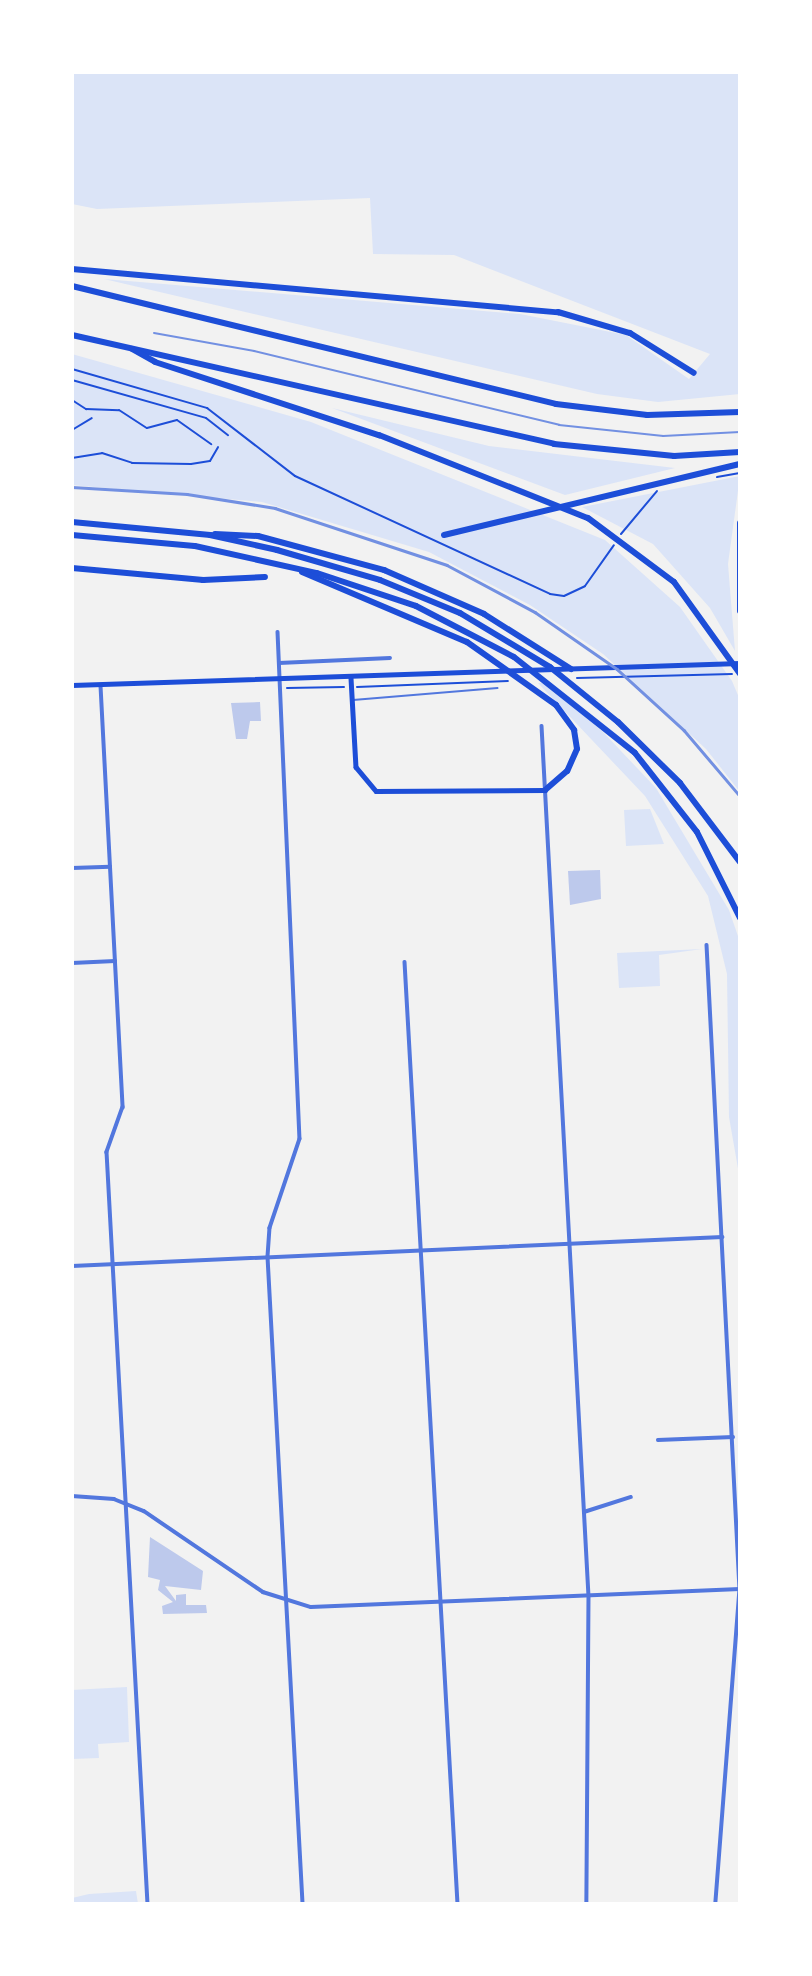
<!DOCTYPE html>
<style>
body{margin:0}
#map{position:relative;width:812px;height:1976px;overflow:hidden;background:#f2f2f2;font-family:"Exo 2",sans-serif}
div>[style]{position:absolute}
.green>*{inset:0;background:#dbe4f7}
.building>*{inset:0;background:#bdc9ec}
.path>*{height:2px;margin:-1px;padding:0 1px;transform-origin:1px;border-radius:1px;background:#1d4ed8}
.service>*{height:2px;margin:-1px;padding:0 1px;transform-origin:1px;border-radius:1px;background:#5277de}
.minor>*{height:3.5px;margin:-1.75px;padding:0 1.75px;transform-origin:1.75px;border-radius:1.75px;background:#5277de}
.secondary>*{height:4.5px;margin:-2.25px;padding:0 2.25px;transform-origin:2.25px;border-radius:2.25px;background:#1d4ed8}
.motorway>*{height:6px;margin:-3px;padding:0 3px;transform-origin:3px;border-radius:3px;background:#1d4ed8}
.tram>*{height:2px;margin:-1px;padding:0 1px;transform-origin:1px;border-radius:1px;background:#7290e2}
.rail>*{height:2.5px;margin:-1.25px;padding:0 1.25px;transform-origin:1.25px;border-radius:1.25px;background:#7290e2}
span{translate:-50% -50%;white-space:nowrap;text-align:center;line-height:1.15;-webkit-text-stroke:5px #fff;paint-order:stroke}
.frame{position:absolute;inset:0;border:74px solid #fff;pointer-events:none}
</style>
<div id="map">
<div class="green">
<div style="clip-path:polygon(72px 72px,740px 72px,740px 394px,658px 402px,597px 394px,104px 279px,520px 314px,626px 335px,689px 379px,710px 354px,454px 255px,373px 254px,370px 198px,97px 209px,72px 204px)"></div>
<div style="clip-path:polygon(72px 354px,311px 422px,605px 540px,680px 607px,732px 681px,740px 700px,740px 792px,706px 749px,603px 654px,530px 605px,429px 552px,262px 502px,72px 485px)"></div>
<div style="clip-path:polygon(332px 408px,489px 446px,675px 468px,565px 495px)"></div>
<div style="clip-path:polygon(740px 476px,728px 564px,735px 651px,710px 608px,653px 544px,582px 507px)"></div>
<div style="clip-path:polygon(538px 683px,547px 683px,603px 732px,656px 788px,729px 910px,740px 942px,740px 1180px,729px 1117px,727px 974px,708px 896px,645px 796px)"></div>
<div style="clip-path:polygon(650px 809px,664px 844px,626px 846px,624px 810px)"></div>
<div style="clip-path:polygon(702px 949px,659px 955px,660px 986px,619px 988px,617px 953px)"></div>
<div style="clip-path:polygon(127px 1687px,129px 1742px,98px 1744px,99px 1758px,72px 1759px,72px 1690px)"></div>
<div style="clip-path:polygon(136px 1891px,138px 1904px,72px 1904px,72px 1898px,89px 1894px)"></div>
</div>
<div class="building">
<div style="clip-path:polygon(260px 702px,261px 721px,250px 721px,247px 739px,236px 739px,231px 703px)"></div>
<div style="clip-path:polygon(600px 870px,601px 899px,570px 905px,568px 871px)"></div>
<div style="clip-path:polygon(150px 1537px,203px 1571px,201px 1590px,165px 1586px,176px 1601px,176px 1595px,186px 1594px,186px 1605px,206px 1605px,207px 1613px,163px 1614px,162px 1606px,173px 1602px,158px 1590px,160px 1580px,148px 1577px)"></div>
</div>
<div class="path">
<div style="left:72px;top:369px;width:141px;rotate:16.1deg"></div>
<div style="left:207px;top:408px;width:111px;rotate:37.7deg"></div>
<div style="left:295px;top:476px;width:281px;rotate:24.8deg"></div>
<div style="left:550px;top:594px;width:14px;rotate:8deg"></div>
<div style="left:564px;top:596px;width:23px;rotate:-25deg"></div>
<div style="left:585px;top:586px;width:50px;rotate:-54.7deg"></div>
<div style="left:72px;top:380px;width:139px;rotate:15.8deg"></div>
<div style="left:206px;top:418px;width:28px;rotate:38deg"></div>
<div style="left:72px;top:400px;width:17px;rotate:33deg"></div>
<div style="left:86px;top:409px;width:33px;rotate:2deg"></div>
<div style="left:119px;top:410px;width:33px;rotate:33deg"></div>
<div style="left:147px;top:428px;width:31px;rotate:-15deg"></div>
<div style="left:177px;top:420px;width:42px;rotate:35.2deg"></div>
<div style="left:72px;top:430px;width:23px;rotate:-31deg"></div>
<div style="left:72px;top:458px;width:30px;rotate:-9deg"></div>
<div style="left:102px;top:453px;width:32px;rotate:18deg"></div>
<div style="left:132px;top:463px;width:59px;rotate:1deg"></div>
<div style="left:191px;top:464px;width:19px;rotate:-9deg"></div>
<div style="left:210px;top:461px;width:16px;rotate:-60deg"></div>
<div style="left:717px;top:477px;width:23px;rotate:-10deg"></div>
<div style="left:621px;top:534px;width:56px;rotate:-50.1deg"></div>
<div style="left:577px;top:678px;width:155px;rotate:-1.5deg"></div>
<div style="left:357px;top:687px;width:151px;rotate:-2.3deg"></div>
<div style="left:287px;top:688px;width:57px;rotate:-1deg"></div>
</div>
<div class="service">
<div style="left:353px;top:700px;width:145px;rotate:-4.7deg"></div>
</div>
<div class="minor">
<div style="left:278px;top:632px;width:507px;rotate:87.52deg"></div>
<div style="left:300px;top:1139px;width:94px;rotate:108.6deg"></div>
<div style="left:270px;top:1228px;width:29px;rotate:94deg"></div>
<div style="left:268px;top:1257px;width:648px;rotate:86.9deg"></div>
<div style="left:279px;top:663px;width:111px;rotate:-2.6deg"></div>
<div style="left:101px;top:686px;width:422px;rotate:87deg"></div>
<div style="left:123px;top:1107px;width:48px;rotate:109.6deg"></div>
<div style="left:107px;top:1152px;width:753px;rotate:86.88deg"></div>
<div style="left:542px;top:726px;width:871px;rotate:86.91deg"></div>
<div style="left:589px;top:1596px;width:308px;rotate:90.4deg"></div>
<div style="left:72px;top:868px;width:38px;rotate:-2deg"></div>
<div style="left:707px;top:945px;width:645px;rotate:87.07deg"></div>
<div style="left:740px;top:1589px;width:316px;rotate:94.4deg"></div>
<div style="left:405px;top:962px;width:943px;rotate:86.78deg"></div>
<div style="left:72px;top:963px;width:43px;rotate:-2.7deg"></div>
<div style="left:72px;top:1266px;width:651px;rotate:-2.55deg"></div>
<div style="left:658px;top:1440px;width:75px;rotate:-2.3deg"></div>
<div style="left:72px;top:1496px;width:42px;rotate:4.1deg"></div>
<div style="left:114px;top:1499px;width:32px;rotate:22deg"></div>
<div style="left:144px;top:1511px;width:144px;rotate:34.2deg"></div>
<div style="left:263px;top:1592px;width:50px;rotate:17.4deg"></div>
<div style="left:311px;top:1607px;width:429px;rotate:-2.4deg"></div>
<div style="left:584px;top:1512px;width:49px;rotate:-17.7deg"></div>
</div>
<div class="secondary">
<div style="left:351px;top:678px;width:89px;rotate:86.8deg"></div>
<div style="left:356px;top:767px;width:31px;rotate:50deg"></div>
<div style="left:376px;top:791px;width:169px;rotate:-0.3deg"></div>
<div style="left:72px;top:685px;width:668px;rotate:-1.89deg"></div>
</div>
<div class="motorway">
<div style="left:72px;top:269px;width:488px;rotate:5.1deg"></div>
<div style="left:558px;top:312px;width:75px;rotate:16.3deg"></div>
<div style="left:630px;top:333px;width:75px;rotate:32deg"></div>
<div style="left:72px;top:286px;width:498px;rotate:13.7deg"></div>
<div style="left:556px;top:404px;width:92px;rotate:6.9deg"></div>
<div style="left:647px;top:415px;width:93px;rotate:-1.8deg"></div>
<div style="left:72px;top:335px;width:494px;rotate:12.7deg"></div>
<div style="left:554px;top:444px;width:121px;rotate:5.7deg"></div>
<div style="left:674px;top:456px;width:66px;rotate:-3.5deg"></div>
<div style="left:132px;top:349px;width:26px;rotate:29deg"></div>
<div style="left:155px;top:362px;width:236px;rotate:18.1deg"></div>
<div style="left:379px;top:435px;width:225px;rotate:21.7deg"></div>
<div style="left:588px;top:518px;width:107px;rotate:36.7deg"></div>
<div style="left:674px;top:582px;width:113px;rotate:54.3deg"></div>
<div style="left:72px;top:522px;width:139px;rotate:5.4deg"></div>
<div style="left:210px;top:535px;width:69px;rotate:12.6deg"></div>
<div style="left:277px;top:550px;width:107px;rotate:16.2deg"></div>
<div style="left:380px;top:580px;width:87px;rotate:22.4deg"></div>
<div style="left:460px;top:613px;width:105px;rotate:31deg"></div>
<div style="left:550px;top:667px;width:87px;rotate:39deg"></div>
<div style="left:618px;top:722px;width:87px;rotate:44.5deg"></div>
<div style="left:680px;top:783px;width:99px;rotate:52.8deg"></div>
<div style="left:740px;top:523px;width:88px;rotate:90deg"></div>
<div style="left:215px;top:534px;width:43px;rotate:2.7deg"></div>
<div style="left:258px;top:536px;width:131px;rotate:15.1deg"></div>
<div style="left:384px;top:570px;width:109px;rotate:23.7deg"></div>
<div style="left:484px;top:614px;width:103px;rotate:32.3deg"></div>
<div style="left:72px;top:535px;width:123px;rotate:5.1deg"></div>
<div style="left:195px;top:546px;width:125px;rotate:12.5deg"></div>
<div style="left:317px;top:573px;width:104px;rotate:18.4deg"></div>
<div style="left:416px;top:606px;width:110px;rotate:27.5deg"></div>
<div style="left:514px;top:657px;width:154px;rotate:38.4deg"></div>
<div style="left:635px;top:753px;width:100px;rotate:51.9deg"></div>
<div style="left:697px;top:832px;width:96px;rotate:63.4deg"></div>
<div style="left:444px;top:535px;width:304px;rotate:-13.5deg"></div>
<div style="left:72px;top:568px;width:132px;rotate:5.2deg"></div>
<div style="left:203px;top:580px;width:62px;rotate:-2.8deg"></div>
<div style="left:302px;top:572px;width:179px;rotate:23deg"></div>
<div style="left:467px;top:642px;width:109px;rotate:35.3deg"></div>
<div style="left:556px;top:705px;width:31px;rotate:54deg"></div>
<div style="left:574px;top:730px;width:19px;rotate:81deg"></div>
<div style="left:577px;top:749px;width:24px;rotate:114deg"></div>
<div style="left:567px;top:771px;width:29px;rotate:139deg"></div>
</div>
<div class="tram">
<div style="left:154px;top:333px;width:102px;rotate:10.2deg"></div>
<div style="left:254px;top:351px;width:314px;rotate:13.6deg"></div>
<div style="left:559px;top:425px;width:105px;rotate:6deg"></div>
<div style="left:663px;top:436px;width:77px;rotate:-3deg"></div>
</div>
<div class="rail">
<div style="left:72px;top:487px;width:115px;rotate:3.5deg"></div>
<div style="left:187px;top:494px;width:89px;rotate:9deg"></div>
<div style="left:275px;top:508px;width:181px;rotate:18.3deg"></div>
<div style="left:447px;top:565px;width:100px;rotate:28.1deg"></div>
<div style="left:535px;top:612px;width:100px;rotate:34.8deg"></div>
<div style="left:617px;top:669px;width:91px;rotate:42.3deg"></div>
<div style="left:684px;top:730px;width:87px;rotate:49.7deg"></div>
</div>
<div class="frame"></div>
</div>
